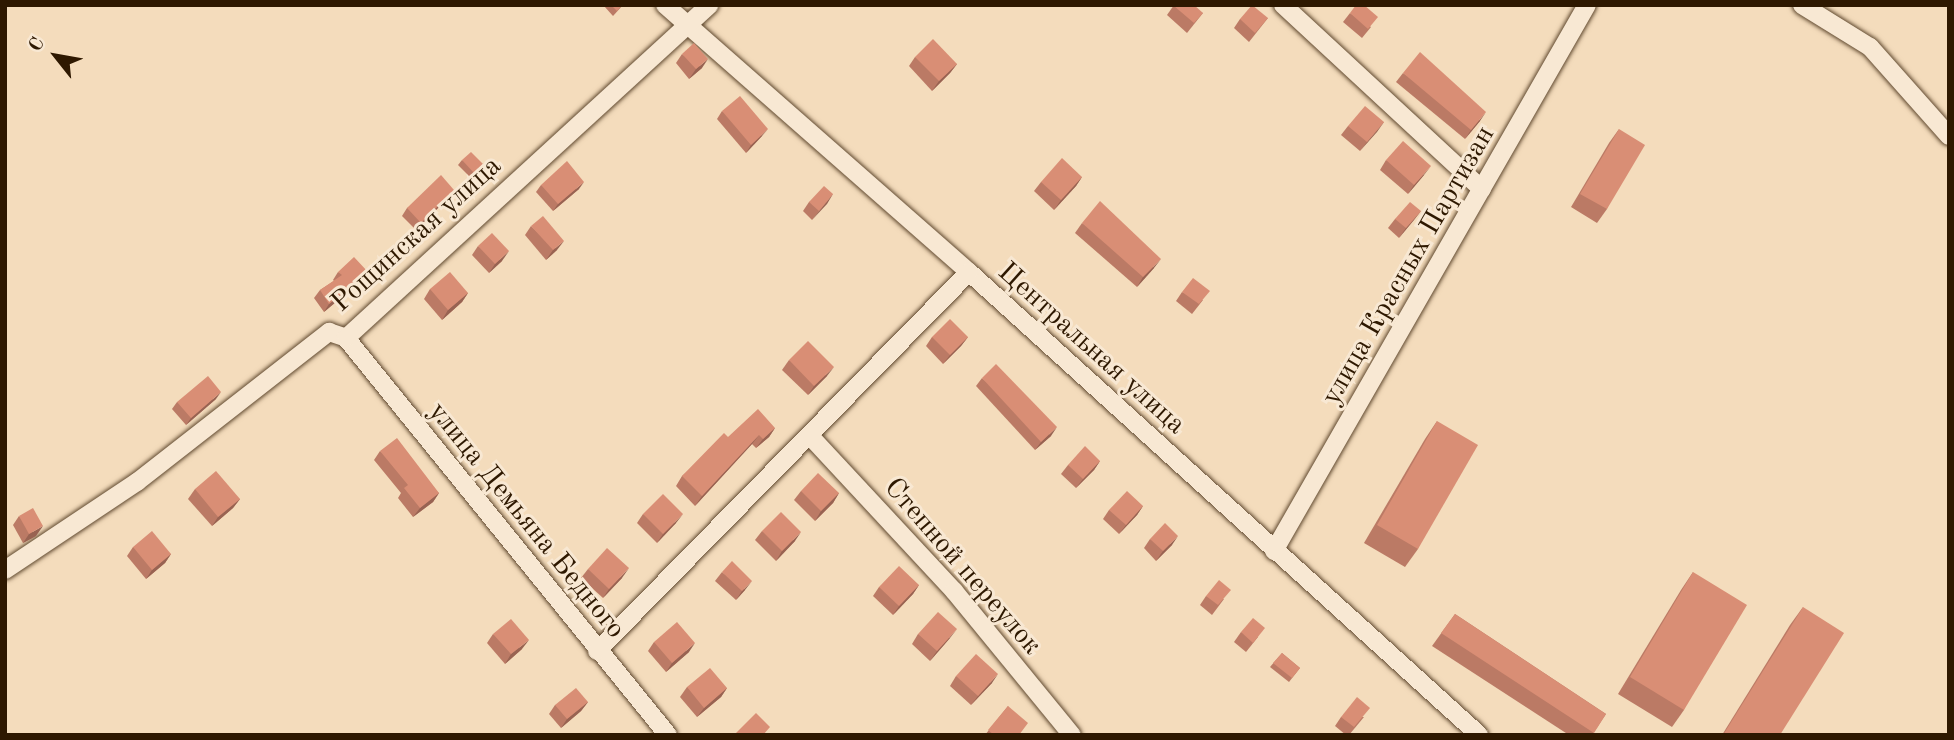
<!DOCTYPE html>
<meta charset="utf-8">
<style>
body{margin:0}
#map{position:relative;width:1954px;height:740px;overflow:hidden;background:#f4dcbc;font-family:"Old Standard TT",serif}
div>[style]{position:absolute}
.roads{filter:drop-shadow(0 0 2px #60492f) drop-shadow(0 0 2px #60492f)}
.minor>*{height:18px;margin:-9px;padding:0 9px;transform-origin:9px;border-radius:9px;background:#f8e8d3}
.wall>*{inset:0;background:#bb7a65}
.shaded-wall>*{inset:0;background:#986352}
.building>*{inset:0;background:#d98e75}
span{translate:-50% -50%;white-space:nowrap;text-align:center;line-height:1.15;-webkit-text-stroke:6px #f8e8d3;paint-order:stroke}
.street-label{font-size:28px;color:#2e1800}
.frame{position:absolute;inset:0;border:7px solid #2e1800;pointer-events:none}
.north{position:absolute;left:21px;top:21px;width:70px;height:70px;-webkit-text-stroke:5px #f8e8d3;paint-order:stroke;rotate:301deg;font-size:19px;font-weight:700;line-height:28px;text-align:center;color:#2e1800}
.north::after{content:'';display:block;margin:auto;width:24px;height:32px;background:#2e1800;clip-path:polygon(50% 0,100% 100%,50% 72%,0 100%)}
</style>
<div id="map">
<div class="roads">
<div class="minor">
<div style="left:665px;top:5px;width:405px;rotate:41.3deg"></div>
<div style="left:969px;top:272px;width:689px;rotate:42.23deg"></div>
<div style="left:1283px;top:5px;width:271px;rotate:42.8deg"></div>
<div style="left:1802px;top:5px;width:80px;rotate:31.7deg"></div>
<div style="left:1870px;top:47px;width:119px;rotate:48.4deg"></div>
<div style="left:346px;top:338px;width:511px;rotate:50.96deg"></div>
<div style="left:810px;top:436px;width:212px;rotate:47.1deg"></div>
<div style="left:954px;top:591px;width:186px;rotate:50.7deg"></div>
<div style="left:1274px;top:551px;width:629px;rotate:-60.18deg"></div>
<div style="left:5px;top:570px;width:159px;rotate:-33.7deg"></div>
<div style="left:137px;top:482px;width:244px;rotate:-38deg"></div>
<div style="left:329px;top:332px;width:18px;rotate:19deg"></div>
<div style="left:346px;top:338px;width:493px;rotate:-42.5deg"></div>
<div style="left:597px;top:651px;width:531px;rotate:-45.53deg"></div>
</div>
</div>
<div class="wall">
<div style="clip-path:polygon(605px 5px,623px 5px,613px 16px,604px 6px)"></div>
<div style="clip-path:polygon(1174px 5px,1203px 13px,1187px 33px,1167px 15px)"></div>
<div style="clip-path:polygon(1350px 13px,1371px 27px,1362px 38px,1343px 22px)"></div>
<div style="clip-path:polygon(1268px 18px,1249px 42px,1234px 28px,1240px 19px)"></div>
<div style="clip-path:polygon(682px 54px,702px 68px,689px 79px,676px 63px)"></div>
<div style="clip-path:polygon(915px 57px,957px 64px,950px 73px,932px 91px,909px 66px)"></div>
<div style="clip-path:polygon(1403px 73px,1480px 121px,1465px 139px,1396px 82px)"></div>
<div style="clip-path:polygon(722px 111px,762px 136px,746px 153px,717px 119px)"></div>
<div style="clip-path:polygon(1384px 122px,1360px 151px,1341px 135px,1348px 126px)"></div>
<div style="clip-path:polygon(1619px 129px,1607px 209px,1597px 223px,1571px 207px,1609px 143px)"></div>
<div style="clip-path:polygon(462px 160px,480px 169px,471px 178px,458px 165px)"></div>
<div style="clip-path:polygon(1386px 160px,1424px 175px,1408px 194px,1380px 170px)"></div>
<div style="clip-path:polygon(1082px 177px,1076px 186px,1054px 210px,1034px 191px,1041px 182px)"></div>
<div style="clip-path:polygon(541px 185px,579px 189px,553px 211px,536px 192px)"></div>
<div style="clip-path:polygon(454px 190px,449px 197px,416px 230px,402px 216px,407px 208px)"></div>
<div style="clip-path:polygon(833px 194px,812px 220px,803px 211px,809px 202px)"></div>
<div style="clip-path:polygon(1421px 211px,1399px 238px,1388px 228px,1395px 219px)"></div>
<div style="clip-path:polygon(1082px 223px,1154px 268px,1137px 287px,1075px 233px)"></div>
<div style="clip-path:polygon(531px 226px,557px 250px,546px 260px,525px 235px)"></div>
<div style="clip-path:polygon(478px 246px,502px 261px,489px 273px,472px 255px)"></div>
<div style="clip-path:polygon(338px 272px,362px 280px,324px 312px,314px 298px,320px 290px,334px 281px,333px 280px)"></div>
<div style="clip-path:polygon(430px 289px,468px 293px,462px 302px,442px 320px,424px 299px)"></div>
<div style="clip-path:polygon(1182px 292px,1203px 300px,1192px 314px,1176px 301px)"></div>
<div style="clip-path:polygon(932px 337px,968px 337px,961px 346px,943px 364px,926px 346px)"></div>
<div style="clip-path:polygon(789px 360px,827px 376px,808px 395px,782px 370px)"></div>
<div style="clip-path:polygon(982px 378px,1051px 436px,1035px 450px,976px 386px)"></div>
<div style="clip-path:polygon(216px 399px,186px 425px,172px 409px,177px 402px)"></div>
<div style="clip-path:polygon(1437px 421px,1418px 549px,1405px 567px,1364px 543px,1425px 439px)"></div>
<div style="clip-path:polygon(775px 428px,769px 437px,756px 448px,752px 444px,695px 506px,676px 486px,682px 476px,728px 437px)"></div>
<div style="clip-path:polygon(380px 451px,439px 493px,433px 502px,413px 517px,398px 498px,401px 493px,374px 460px)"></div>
<div style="clip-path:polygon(1100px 461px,1094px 470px,1076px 488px,1061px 474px,1068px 465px)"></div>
<div style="clip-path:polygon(195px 489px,240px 499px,233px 508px,212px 526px,188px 499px)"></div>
<div style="clip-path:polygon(801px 491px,839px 493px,833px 503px,815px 521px,794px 500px)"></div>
<div style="clip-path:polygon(1143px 506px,1137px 515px,1119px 534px,1103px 519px,1109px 510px)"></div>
<div style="clip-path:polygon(643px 514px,676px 523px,657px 543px,637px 523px)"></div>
<div style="clip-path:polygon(19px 516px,36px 536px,23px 543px,13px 525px)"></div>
<div style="clip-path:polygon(762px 531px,795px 541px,776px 561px,755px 540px)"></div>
<div style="clip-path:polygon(1150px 539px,1172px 545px,1156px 561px,1144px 548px)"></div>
<div style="clip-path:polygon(133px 547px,171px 554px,165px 563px,146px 579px,127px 556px)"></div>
<div style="clip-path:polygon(588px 569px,622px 578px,603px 598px,581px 578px)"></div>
<div style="clip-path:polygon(722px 572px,745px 590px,736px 600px,715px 581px)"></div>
<div style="clip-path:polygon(1693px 572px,1684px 710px,1672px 727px,1618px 694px,1681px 590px)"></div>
<div style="clip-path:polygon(919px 585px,913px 594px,893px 615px,873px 596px,879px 587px)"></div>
<div style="clip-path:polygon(1206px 596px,1224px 599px,1212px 615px,1200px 605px)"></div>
<div style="clip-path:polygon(1803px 607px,1780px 735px,1722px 735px,1790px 625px)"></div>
<div style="clip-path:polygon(1455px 614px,1606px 714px,1592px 735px,1569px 735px,1432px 646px)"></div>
<div style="clip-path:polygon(1241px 632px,1258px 637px,1246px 652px,1234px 642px)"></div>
<div style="clip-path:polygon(493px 634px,522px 649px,505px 664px,487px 643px)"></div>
<div style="clip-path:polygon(918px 634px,950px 638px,930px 661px,912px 644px)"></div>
<div style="clip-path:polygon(654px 642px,689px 652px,666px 672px,648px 651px)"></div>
<div style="clip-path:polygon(1282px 653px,1300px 668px,1289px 682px,1270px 667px)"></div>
<div style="clip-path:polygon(956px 676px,992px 683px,971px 705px,950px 686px)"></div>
<div style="clip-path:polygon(687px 687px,727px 688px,721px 697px,697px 717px,680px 697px)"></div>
<div style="clip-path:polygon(588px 702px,581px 711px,561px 728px,549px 714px,555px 705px)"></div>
<div style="clip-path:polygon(1008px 706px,1020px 735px,985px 735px)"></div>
<div style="clip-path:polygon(1341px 717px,1364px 717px,1349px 735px,1346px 735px,1335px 726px)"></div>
</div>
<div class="shaded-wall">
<div style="clip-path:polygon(708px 59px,702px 68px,689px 79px,696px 69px)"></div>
<div style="clip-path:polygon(957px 64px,950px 73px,932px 91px,939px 81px)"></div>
<div style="clip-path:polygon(1486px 112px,1480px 121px,1465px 139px,1471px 130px)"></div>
<div style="clip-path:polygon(1384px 122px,1377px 132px,1360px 151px,1367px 142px)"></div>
<div style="clip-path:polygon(768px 129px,762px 136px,746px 153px,751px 145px)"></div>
<div style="clip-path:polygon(1431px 166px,1424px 175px,1408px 194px,1414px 185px)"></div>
<div style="clip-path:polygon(1082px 177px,1076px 186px,1054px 210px,1061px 200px)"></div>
<div style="clip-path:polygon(584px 182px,579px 189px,553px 211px,558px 204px)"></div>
<div style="clip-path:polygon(454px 190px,449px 197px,416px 230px,421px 223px)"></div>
<div style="clip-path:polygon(833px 194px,827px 204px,812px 220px,819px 211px)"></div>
<div style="clip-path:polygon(1421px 211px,1414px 220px,1399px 238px,1406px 228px)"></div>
<div style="clip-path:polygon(564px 241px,557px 250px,546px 260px,553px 250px)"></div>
<div style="clip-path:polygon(509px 251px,502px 261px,489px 273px,495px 264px)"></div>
<div style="clip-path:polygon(1161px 259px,1154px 268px,1137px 287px,1143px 277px)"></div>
<div style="clip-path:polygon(368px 272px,362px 280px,324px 312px,329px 304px)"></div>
<div style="clip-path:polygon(468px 293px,462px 302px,442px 320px,448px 310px)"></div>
<div style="clip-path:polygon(968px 337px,961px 346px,943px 364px,950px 355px)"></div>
<div style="clip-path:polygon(834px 367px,827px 376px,808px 395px,814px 386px)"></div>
<div style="clip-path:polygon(221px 392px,216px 399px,186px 425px,191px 418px)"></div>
<div style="clip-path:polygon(1057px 427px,1051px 436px,1035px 450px,1041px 442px)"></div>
<div style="clip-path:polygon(775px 428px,769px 437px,756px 448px,763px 439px)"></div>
<div style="clip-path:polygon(759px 435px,752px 444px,695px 506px,702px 496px)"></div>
<div style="clip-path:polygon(1100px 461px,1094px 470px,1076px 488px,1083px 479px)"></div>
<div style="clip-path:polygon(439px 493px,433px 502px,413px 517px,420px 508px)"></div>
<div style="clip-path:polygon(839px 493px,833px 503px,815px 521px,821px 511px)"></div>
<div style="clip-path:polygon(240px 499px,233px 508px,212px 526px,218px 517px)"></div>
<div style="clip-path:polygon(1143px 506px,1137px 515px,1119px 534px,1126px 525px)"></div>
<div style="clip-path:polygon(683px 514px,676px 523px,657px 543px,663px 534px)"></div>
<div style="clip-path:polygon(43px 526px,36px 536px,23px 543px,29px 534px)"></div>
<div style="clip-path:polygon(801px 532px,795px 541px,776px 561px,782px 551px)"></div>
<div style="clip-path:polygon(1178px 536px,1172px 545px,1156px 561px,1163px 551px)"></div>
<div style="clip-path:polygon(171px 554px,165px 563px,146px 579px,152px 570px)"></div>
<div style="clip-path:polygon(629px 568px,622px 578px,603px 598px,609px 589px)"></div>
<div style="clip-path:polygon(752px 581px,745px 590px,736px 600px,742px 591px)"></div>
<div style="clip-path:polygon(919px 585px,913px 594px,893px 615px,899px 606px)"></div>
<div style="clip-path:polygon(957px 629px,950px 638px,930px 661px,937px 651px)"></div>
<div style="clip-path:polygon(529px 640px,522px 649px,505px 664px,511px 654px)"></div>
<div style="clip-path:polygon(695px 643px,689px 652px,666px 672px,672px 663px)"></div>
<div style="clip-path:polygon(998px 674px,992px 683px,971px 705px,978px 696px)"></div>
<div style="clip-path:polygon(727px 688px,721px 697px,697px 717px,704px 708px)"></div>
<div style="clip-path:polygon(588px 702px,581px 711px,561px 728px,567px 719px)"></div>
</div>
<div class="building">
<div style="clip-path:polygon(611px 5px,622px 5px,617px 11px)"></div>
<div style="clip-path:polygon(1174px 5px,1194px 5px,1203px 13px,1194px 23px,1174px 6px)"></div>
<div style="clip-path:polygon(1252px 5px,1268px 18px,1255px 33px,1240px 19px)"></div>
<div style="clip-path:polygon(1356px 5px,1364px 5px,1378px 17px,1368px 29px,1350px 13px)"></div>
<div style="clip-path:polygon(933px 39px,957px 64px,939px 81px,915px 57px)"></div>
<div style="clip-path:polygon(694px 43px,708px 59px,696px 69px,682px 54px)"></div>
<div style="clip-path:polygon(1420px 52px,1486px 112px,1471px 130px,1403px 73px)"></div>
<div style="clip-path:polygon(740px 96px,768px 129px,751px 145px,722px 111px)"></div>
<div style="clip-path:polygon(1365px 106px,1384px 122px,1367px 142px,1348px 126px)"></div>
<div style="clip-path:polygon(1619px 129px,1645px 145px,1607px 209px,1580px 194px)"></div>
<div style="clip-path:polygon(1403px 141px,1431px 166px,1414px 185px,1386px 160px)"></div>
<div style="clip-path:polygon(471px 152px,483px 164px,474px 173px,462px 160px)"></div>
<div style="clip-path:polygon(1062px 158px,1082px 177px,1061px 200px,1041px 182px)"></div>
<div style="clip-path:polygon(567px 161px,584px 182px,558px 204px,541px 185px)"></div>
<div style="clip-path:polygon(441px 175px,454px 190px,421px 223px,407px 208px)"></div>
<div style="clip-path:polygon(824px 186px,833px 194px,819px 211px,809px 202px)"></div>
<div style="clip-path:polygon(1100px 201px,1161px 259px,1143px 277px,1082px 223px)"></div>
<div style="clip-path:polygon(1410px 202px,1421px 211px,1406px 228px,1395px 219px)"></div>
<div style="clip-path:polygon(543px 216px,564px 241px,553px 250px,531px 226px)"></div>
<div style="clip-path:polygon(492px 233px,509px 251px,495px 264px,478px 246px)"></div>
<div style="clip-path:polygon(354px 257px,368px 272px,329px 304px,320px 290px,342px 275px,338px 272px)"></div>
<div style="clip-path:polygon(450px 272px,468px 293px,448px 310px,430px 289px)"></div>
<div style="clip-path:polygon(1193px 278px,1210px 291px,1199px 304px,1182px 292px)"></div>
<div style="clip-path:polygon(950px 319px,968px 337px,950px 355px,932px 337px)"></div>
<div style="clip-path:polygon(808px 341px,834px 367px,814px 386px,789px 360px)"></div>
<div style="clip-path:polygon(996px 364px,1057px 427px,1041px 442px,982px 378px)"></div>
<div style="clip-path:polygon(208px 376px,221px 392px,191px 418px,177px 402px)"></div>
<div style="clip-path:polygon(758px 409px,775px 428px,763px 439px,759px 435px,702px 496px,682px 476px,724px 433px,728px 437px)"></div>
<div style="clip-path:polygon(1437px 421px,1478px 445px,1418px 549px,1377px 525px)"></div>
<div style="clip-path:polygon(397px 438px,439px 493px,420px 508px,404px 488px,408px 485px,380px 451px)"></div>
<div style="clip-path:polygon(1085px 446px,1100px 461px,1083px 479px,1068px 465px)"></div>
<div style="clip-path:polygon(216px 471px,240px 499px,218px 517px,195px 489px)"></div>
<div style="clip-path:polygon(818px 473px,839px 493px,821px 511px,801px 491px)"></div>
<div style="clip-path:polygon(1127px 491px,1143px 506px,1126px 525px,1109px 510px)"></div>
<div style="clip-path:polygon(663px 494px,683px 514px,663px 534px,643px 514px)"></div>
<div style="clip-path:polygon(33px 508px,43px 526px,29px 534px,19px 516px)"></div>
<div style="clip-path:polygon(781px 512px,801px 532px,782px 551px,762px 531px)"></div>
<div style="clip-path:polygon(1165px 523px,1178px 536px,1163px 551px,1150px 539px)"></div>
<div style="clip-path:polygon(152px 531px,171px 554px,152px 570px,133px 547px)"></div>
<div style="clip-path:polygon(607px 548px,629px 568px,609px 589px,588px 569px)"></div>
<div style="clip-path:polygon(732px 561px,752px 581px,742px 591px,722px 572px)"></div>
<div style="clip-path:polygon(899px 566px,919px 585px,899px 606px,879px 587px)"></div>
<div style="clip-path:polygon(1693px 572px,1747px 605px,1684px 710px,1630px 677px)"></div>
<div style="clip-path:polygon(1219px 580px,1231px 590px,1218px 605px,1206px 596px)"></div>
<div style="clip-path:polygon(1803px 607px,1844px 633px,1780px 735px,1723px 735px)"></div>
<div style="clip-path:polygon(938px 612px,957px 629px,937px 651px,918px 634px)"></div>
<div style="clip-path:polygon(1455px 614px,1606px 714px,1594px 733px,1441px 633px)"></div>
<div style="clip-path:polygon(1253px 618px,1265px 628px,1253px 643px,1241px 632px)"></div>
<div style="clip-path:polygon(511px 619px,529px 640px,511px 654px,493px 634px)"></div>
<div style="clip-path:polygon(677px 622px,695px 643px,672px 663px,654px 642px)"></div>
<div style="clip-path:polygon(1282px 653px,1300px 668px,1292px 678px,1273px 663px)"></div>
<div style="clip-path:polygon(976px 654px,998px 674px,978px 696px,956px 676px)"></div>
<div style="clip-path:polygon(710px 668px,727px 688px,704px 708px,687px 687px)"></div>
<div style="clip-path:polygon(576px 688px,588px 702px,567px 719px,555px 705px)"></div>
<div style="clip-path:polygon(1357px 697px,1370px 708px,1354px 727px,1341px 717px)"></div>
<div style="clip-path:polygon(1008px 706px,1028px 723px,1019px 735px,994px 735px,988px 730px)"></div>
<div style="clip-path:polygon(756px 713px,770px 727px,763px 735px,734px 735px)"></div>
</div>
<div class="street-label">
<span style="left:417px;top:235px;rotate:-42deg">Рощинская улица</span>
<span style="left:1409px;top:266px;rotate:-60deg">улица Красных Партизан</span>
<span style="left:1091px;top:349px;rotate:42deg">Центральная улица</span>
<span style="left:526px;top:521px;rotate:51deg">улица Демьяна Бедного</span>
<span style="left:962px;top:567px;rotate:49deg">Степной переулок</span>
</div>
<div class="frame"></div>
<div class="north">С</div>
</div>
